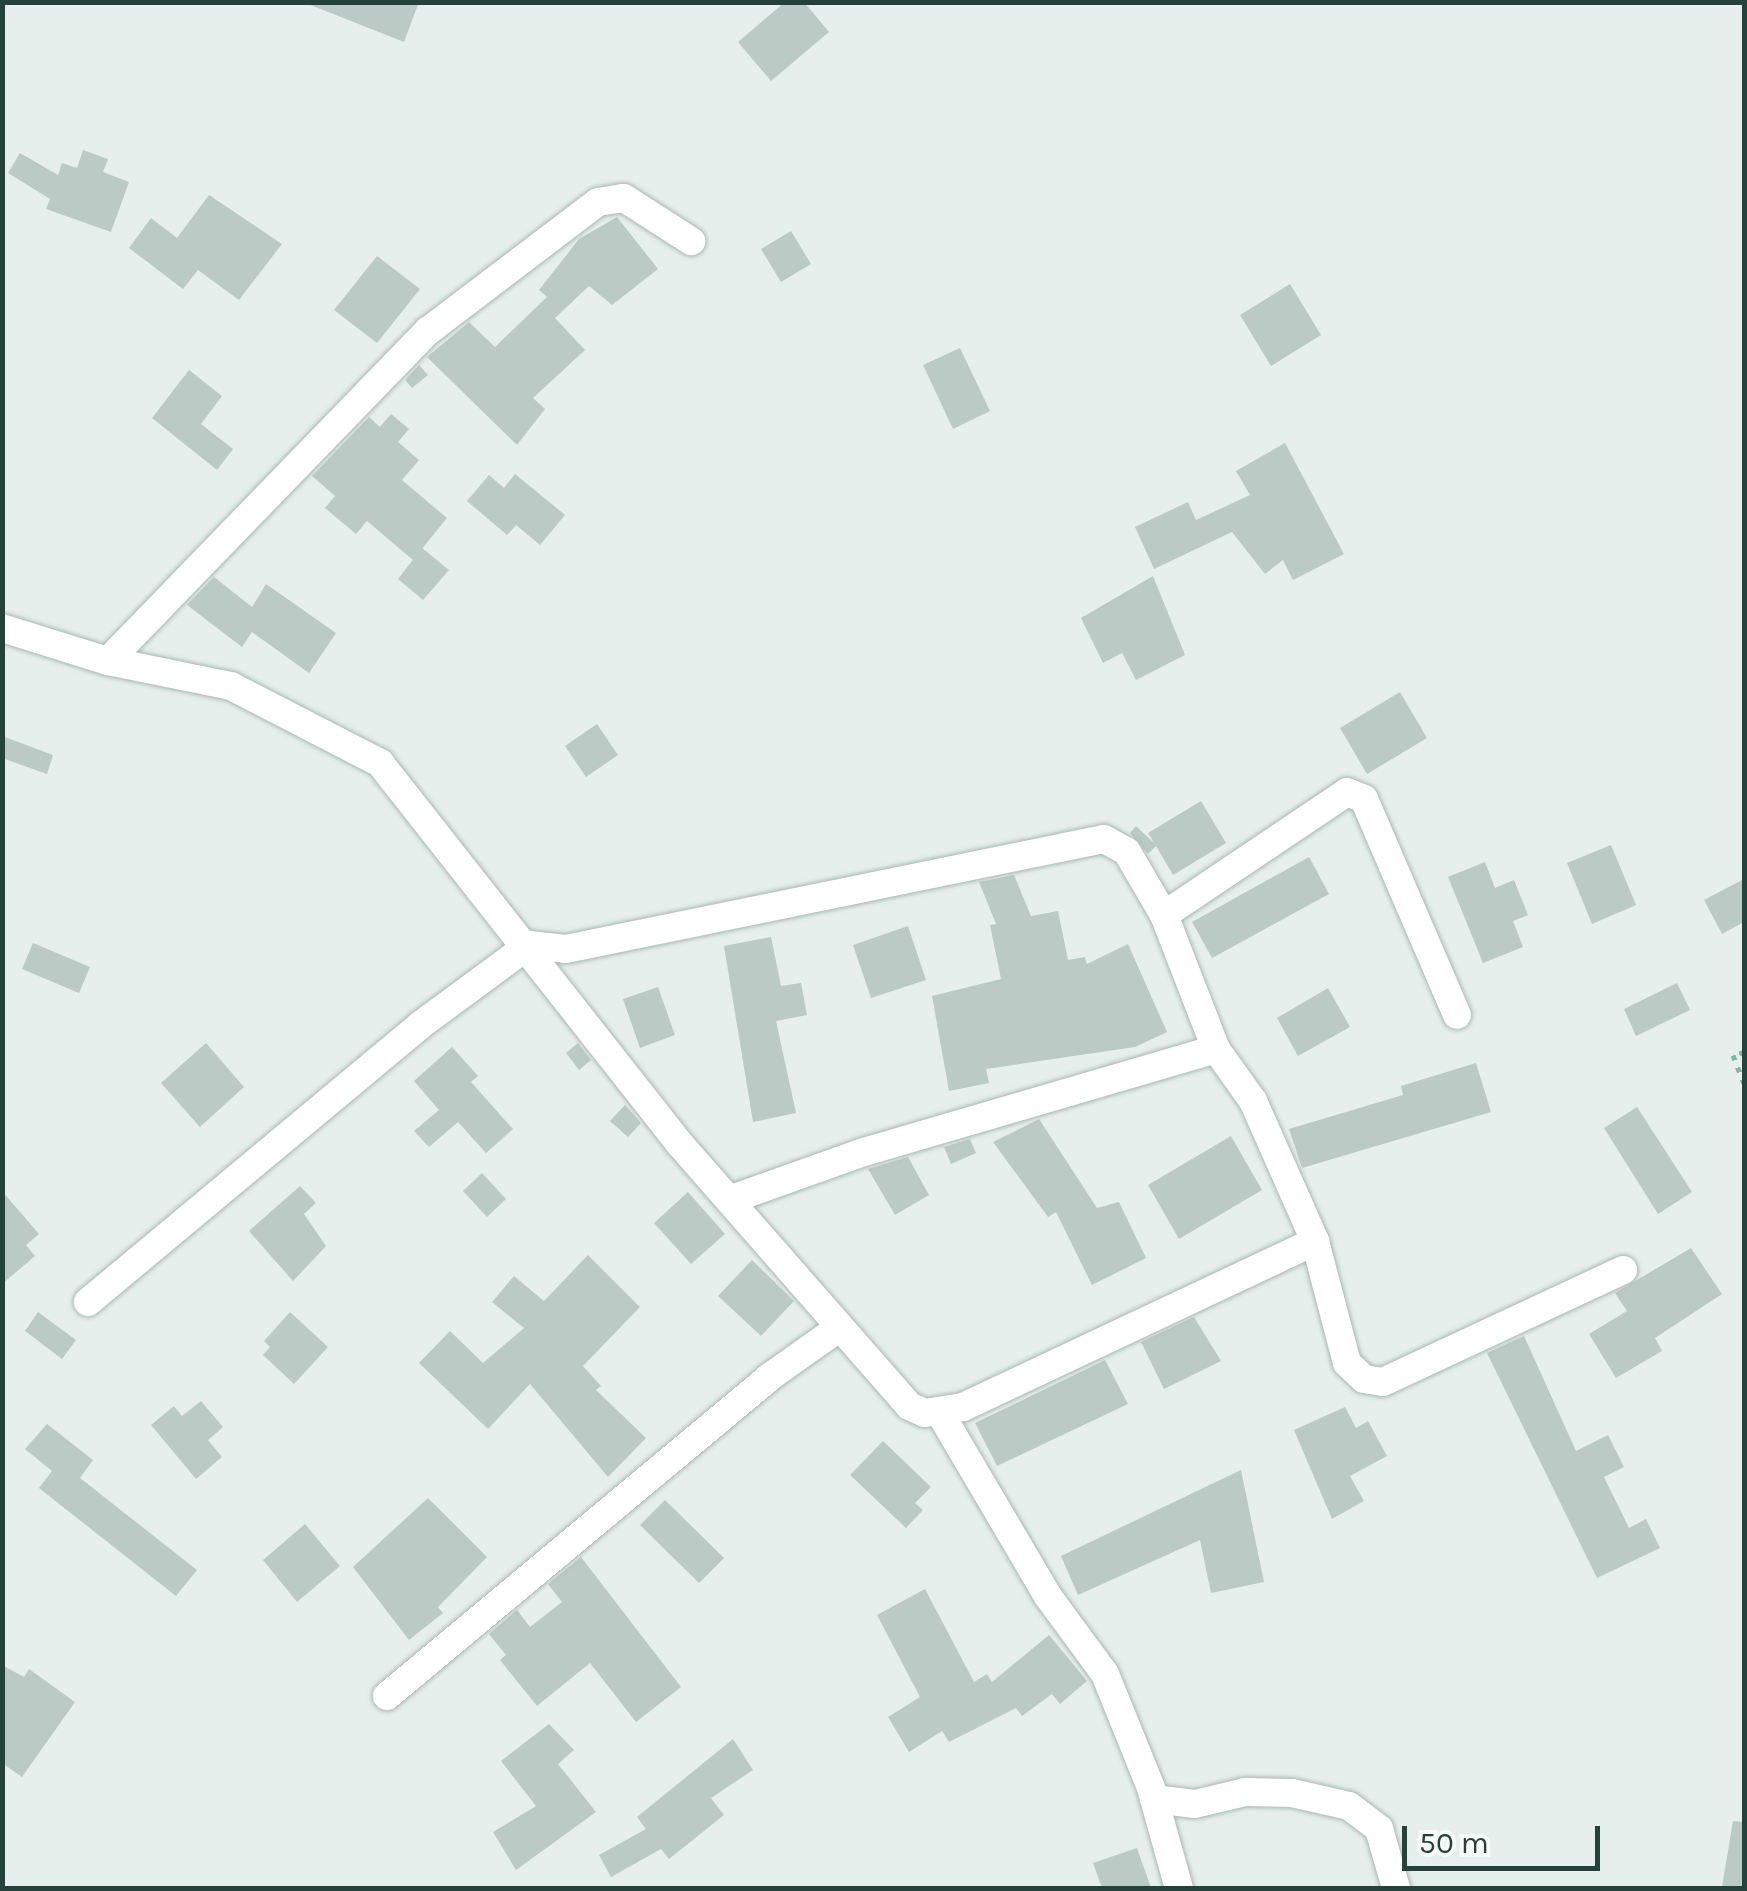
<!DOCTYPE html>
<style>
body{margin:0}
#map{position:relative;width:1747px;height:1891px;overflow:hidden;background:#e6efeb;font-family:Karla,sans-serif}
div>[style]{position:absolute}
.building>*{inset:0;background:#bbcac4}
.path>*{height:5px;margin-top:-2.5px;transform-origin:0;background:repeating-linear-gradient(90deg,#86b3a5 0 5px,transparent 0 13px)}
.roads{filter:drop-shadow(0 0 2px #a8b8b2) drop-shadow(0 0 2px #a8b8b2)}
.minor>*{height:28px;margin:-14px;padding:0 14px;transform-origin:14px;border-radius:14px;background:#fff}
span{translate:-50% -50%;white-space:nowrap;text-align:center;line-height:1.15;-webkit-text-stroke:10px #f7fbf9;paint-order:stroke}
.frame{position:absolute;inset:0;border:5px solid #24423a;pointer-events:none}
.scale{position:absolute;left:1402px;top:1826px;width:198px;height:45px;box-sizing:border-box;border:5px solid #24423a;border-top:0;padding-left:12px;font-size:30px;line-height:35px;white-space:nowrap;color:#24423a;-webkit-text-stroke:8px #f7fbf9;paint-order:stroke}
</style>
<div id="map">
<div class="building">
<div style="clip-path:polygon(303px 2px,419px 2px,404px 42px)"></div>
<div style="clip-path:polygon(785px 2px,804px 2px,829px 32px,771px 81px,738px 42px)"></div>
<div style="clip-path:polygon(83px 150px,108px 159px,103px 172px,129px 182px,111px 232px,46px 209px,50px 199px,8px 173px,20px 153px,58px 175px,62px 163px,77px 168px)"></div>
<div style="clip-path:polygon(209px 195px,282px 244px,239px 300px,198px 270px,183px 289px,129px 248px,151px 218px,177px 238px)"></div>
<div style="clip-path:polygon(617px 217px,658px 269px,612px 305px,589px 286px,555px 318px,585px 350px,533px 398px,545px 409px,517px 445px,427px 357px,469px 322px,495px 347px,547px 297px,539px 290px,579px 239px)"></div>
<div style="clip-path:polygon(791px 231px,811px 264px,781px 282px,761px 249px)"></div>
<div style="clip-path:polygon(377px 256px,420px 289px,377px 343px,334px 310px)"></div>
<div style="clip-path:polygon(1290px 284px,1321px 335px,1271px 366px,1240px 315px)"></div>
<div style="clip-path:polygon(960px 348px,990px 411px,953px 429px,923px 365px)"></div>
<div style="clip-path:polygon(419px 365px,428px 375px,412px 388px,405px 380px)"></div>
<div style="clip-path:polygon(189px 370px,222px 396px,201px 424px,233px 449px,217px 470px,152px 418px)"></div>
<div style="clip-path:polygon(391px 414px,409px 429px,398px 442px,419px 460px,402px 480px,447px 518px,413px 560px,367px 521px,356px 534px,325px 508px,335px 496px,312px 476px,369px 417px,380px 427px)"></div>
<div style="clip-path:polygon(1285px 443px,1344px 554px,1293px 580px,1283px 560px,1265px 574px,1232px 532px,1154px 569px,1135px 527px,1188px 502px,1196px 520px,1250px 495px,1236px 471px)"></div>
<div style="clip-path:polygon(515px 474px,565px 515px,540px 545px,516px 525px,507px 535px,467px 501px,489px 475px,504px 488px)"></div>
<div style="clip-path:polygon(422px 548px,449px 570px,423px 600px,398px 579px)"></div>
<div style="clip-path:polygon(1153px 576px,1185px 655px,1136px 680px,1122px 653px,1103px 663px,1081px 618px)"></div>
<div style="clip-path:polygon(214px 577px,252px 607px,266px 584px,336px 633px,309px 673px,252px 632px,242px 647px,187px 605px)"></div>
<div style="clip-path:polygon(1400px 692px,1427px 738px,1367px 774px,1340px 728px)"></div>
<div style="clip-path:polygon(597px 724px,618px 755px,586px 777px,565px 746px)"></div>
<div style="clip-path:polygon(2px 736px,53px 755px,47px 774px,2px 758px)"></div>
<div style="clip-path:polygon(1201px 801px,1226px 843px,1173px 875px,1156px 846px,1148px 854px,1130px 833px,1136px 826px,1154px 843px,1148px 833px)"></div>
<div style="clip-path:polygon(1611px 845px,1636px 905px,1592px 924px,1567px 863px)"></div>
<div style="clip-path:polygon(1309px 857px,1329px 894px,1212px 958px,1192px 922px)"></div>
<div style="clip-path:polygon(1485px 862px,1495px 888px,1514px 880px,1528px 915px,1513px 921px,1523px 947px,1483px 963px,1448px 877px)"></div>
<div style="clip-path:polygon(1014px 875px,1031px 916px,1058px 911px,1068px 960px,1085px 957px,1087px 964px,1128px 944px,1167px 1032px,1135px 1047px,986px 1069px,989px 1083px,949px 1091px,932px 996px,1001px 979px,990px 925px,996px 924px,979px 882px)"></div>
<div style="clip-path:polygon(1744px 879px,1744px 922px,1722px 934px,1704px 900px)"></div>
<div style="clip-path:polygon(908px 926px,926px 980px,871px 998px,853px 945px)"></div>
<div style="clip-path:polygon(771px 937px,781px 986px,801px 983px,807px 1015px,776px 1021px,796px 1113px,753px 1122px,724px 946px)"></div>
<div style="clip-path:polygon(33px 943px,90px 967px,79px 993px,22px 969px)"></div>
<div style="clip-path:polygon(1677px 983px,1690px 1010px,1636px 1036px,1624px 1009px)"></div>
<div style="clip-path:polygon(658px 987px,675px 1035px,640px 1048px,623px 999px)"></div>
<div style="clip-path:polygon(1328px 988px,1350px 1027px,1298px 1056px,1277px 1018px)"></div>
<div style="clip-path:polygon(206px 1043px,244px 1087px,200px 1127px,161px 1083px)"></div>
<div style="clip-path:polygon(578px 1043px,591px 1060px,579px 1070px,566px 1053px)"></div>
<div style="clip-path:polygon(452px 1047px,478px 1076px,471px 1082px,513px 1129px,486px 1153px,458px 1122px,429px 1147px,414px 1131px,439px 1110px,414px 1081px)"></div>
<div style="clip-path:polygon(1476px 1063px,1491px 1112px,1302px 1168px,1289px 1129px,1403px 1095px,1401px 1086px)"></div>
<div style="clip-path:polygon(625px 1105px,641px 1123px,628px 1137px,610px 1121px)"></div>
<div style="clip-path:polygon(1637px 1107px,1692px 1192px,1658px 1214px,1604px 1128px)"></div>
<div style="clip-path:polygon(1039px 1119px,1097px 1208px,1119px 1202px,1146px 1258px,1092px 1285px,1056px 1212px,1048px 1217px,993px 1142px)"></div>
<div style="clip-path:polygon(1231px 1136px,1262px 1190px,1179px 1239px,1148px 1185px)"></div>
<div style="clip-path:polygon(970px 1139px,976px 1153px,951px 1164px,944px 1147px)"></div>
<div style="clip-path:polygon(908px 1157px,929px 1195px,895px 1215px,868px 1169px)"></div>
<div style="clip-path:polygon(482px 1173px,506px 1199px,487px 1217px,463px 1191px)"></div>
<div style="clip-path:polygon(300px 1186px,316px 1203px,304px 1214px,326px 1246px,293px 1281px,249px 1231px)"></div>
<div style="clip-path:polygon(2px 1191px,39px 1234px,26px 1245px,35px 1256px,2px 1284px)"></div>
<div style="clip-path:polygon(688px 1192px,725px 1234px,691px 1264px,654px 1223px)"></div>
<div style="clip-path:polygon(1691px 1248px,1722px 1294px,1655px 1338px,1662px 1351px,1616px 1378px,1589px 1334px,1627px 1311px,1615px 1293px)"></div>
<div style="clip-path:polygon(588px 1255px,640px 1307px,583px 1366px,601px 1386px,596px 1390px,646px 1438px,608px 1477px,530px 1384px,488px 1429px,419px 1363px,450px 1331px,483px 1363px,524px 1328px,492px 1302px,514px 1276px,544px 1301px)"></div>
<div style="clip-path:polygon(752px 1260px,794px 1301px,761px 1336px,718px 1296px)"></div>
<div style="clip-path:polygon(38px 1312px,76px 1340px,62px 1359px,25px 1331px)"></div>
<div style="clip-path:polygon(290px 1312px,328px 1347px,294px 1384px,263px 1355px,270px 1347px,264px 1341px)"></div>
<div style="clip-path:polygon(1194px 1317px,1221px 1361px,1164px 1389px,1141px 1342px)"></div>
<div style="clip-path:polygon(1524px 1336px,1576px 1451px,1608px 1435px,1624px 1467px,1604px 1477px,1629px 1528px,1646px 1519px,1660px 1548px,1597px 1578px,1487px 1353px)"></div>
<div style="clip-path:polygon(1105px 1360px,1128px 1404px,997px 1466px,975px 1423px)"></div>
<div style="clip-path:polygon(201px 1401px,223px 1427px,208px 1440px,222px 1457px,196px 1479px,151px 1425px,174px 1406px,182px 1416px)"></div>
<div style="clip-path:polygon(1345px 1407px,1356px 1428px,1368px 1421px,1387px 1456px,1350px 1476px,1364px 1501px,1332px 1519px,1294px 1430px)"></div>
<div style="clip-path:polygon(47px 1424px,93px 1460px,80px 1478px,197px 1570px,176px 1596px,39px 1488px,52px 1471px,25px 1449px)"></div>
<div style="clip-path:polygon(883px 1441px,931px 1487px,915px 1503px,923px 1510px,906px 1528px,850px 1475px)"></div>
<div style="clip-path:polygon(1241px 1470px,1264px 1582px,1211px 1593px,1200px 1540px,1078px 1595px,1061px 1556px)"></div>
<div style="clip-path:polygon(428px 1498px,487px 1557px,438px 1607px,443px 1613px,409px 1640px,353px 1567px)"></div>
<div style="clip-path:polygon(665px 1500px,724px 1558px,699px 1583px,640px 1525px)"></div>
<div style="clip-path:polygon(305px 1524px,340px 1566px,297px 1602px,263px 1560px)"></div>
<div style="clip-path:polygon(581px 1557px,681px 1687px,636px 1722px,590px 1663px,537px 1706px,500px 1660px,506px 1655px,489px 1634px,517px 1610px,530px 1627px,562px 1602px,548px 1584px)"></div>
<div style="clip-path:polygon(925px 1589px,974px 1682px,987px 1674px,992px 1682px,1049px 1635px,1087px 1681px,1060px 1704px,1052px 1694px,1022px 1716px,1016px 1708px,949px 1742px,942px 1731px,909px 1752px,888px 1717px,920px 1697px,877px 1615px)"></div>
<div style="clip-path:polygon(2px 1665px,24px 1677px,29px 1669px,75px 1702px,22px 1777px,2px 1763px)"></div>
<div style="clip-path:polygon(549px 1724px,574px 1750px,558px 1764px,596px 1812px,516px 1870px,493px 1832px,536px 1806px,501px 1761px)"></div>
<div style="clip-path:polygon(733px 1739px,753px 1770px,711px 1798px,724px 1815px,669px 1859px,661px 1849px,611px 1877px,599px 1855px,646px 1829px,637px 1817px)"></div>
<div style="clip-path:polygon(1733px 1821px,1744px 1822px,1744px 1888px,1722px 1887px)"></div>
<div style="clip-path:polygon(1137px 1848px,1151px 1888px,1102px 1888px,1093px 1863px)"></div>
</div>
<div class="path">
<div style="left:1744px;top:1052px;width:11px;rotate:165deg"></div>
<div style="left:1733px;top:1055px;width:30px;rotate:69deg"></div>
</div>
<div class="roads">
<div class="minor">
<div style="left:2px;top:628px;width:111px;rotate:17.3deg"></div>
<div style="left:108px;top:661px;width:126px;rotate:11.5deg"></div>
<div style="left:231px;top:686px;width:168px;rotate:27.3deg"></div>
<div style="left:380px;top:763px;width:484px;rotate:51.8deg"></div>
<div style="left:679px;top:1143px;width:349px;rotate:48.8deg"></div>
<div style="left:909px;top:1406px;width:17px;rotate:24deg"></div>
<div style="left:925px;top:1413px;width:38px;rotate:-9deg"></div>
<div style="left:963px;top:1407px;width:389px;rotate:-25.2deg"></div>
<div style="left:108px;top:661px;width:460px;rotate:-45.9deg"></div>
<div style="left:428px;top:331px;width:213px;rotate:-37.2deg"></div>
<div style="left:598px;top:202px;width:26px;rotate:-9deg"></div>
<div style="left:624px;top:198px;width:80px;rotate:32.7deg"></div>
<div style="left:1164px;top:915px;width:220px;rotate:-33.9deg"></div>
<div style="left:1347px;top:792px;width:18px;rotate:22deg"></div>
<div style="left:1364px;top:799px;width:235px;rotate:66.7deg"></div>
<div style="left:729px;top:1200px;width:143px;rotate:-19.6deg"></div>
<div style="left:864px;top:1152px;width:367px;rotate:-16.3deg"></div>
<div style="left:1216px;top:1049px;width:64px;rotate:54.6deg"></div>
<div style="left:1253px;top:1101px;width:153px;rotate:66.1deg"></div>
<div style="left:1315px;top:1241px;width:126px;rotate:75.3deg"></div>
<div style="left:1347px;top:1363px;width:23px;rotate:43deg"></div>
<div style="left:1364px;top:1379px;width:19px;rotate:9deg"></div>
<div style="left:1383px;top:1382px;width:265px;rotate:-25deg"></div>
<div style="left:88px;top:1302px;width:431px;rotate:-39.8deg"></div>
<div style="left:419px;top:1026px;width:137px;rotate:-36.4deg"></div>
<div style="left:529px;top:945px;width:37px;rotate:6deg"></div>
<div style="left:566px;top:949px;width:549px;rotate:-11.56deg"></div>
<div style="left:1104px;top:839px;width:26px;rotate:29deg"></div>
<div style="left:1127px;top:852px;width:73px;rotate:59.6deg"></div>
<div style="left:1164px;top:915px;width:144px;rotate:68.8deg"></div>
<div style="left:940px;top:1413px;width:211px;rotate:59.5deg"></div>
<div style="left:1047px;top:1595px;width:98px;rotate:53.7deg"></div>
<div style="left:1105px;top:1674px;width:123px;rotate:68deg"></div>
<div style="left:1151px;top:1788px;width:104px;rotate:74.4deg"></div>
<div style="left:387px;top:1696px;width:496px;rotate:-39.8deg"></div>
<div style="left:768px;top:1378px;width:88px;rotate:-35.3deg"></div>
<div style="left:1154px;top:1799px;width:41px;rotate:7deg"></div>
<div style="left:1195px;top:1804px;width:51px;rotate:-13.5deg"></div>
<div style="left:1245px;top:1792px;width:47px;rotate:1.2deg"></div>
<div style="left:1292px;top:1793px;width:58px;rotate:12.8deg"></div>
<div style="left:1349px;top:1806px;width:38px;rotate:37deg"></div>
<div style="left:1379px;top:1829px;width:61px;rotate:73.9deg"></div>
</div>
</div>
<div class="frame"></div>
<div class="scale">50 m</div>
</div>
